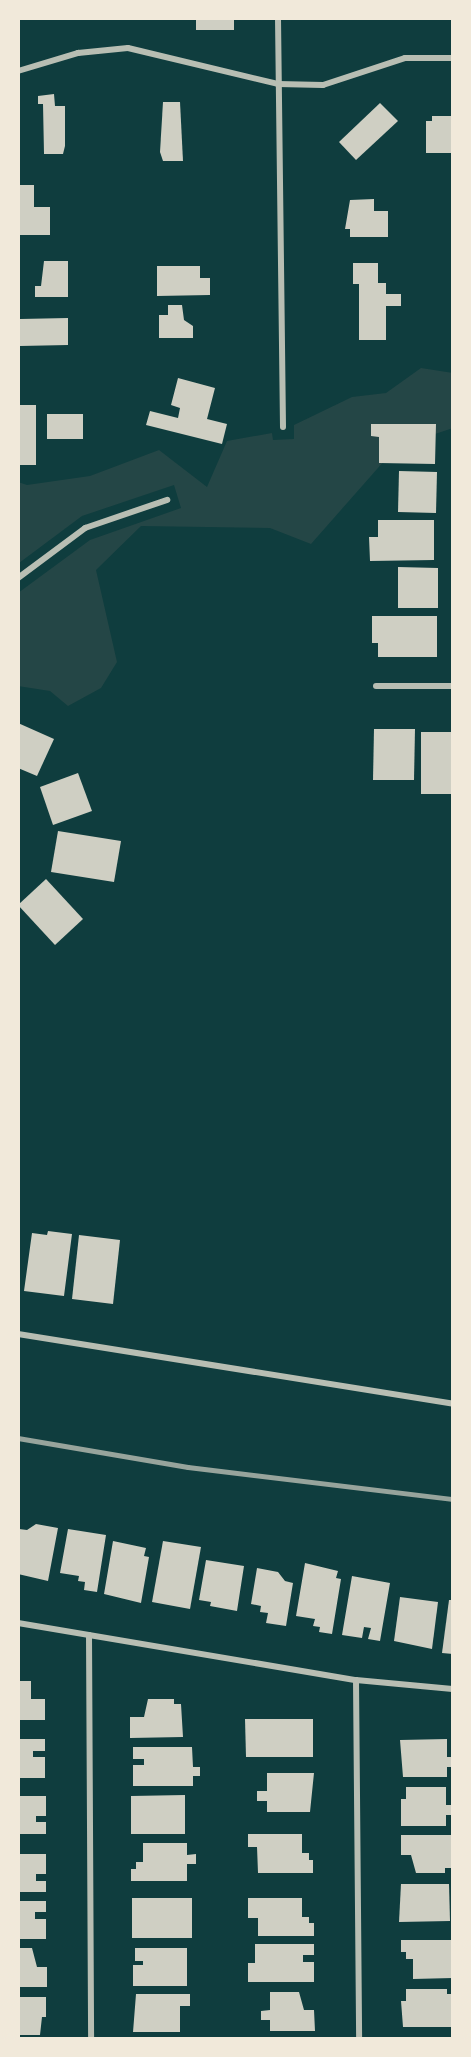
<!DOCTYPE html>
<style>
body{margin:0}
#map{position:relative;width:471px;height:2057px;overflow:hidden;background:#0f3d3e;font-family:"Varela Round",sans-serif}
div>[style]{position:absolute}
.green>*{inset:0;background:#244646}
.building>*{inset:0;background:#cfcfc3}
.minor>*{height:6px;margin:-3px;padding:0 3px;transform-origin:3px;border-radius:3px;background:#b8beb3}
.rail>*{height:4.5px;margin:-2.25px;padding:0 2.25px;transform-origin:2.25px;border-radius:2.25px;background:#97a49c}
span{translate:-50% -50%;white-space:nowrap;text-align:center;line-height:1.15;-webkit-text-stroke:4.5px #f1e9da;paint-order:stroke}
.frame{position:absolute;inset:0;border:20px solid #f1e9da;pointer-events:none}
</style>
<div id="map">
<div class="green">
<div style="clip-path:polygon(421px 368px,453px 373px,453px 428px,417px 440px,385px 460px,311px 544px,270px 528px,141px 526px,96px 570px,117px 662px,101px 688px,68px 706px,50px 691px,18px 686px,18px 593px,90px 540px,181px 508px,174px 485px,82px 516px,19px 563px,18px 482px,27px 485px,90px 476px,159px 450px,207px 487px,227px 441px,272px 433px,273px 440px,294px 439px,294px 425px,352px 397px,386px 393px)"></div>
</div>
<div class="building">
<div style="clip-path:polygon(196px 18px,234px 18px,234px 30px,196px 30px)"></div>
<div style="clip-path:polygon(54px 94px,55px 106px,65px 106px,65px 146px,63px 154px,44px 154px,43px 104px,38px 104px,38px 96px)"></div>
<div style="clip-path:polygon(163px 102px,180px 102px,183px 161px,163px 161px,160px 152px)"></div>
<div style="clip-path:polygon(380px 103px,398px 121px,356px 160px,339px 142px)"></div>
<div style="clip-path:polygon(432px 116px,453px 116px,452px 153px,426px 153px,426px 121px,432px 121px)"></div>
<div style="clip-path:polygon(18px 185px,34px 185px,34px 207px,50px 207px,50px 235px,18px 235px)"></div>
<div style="clip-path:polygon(374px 199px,374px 211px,388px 211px,388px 237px,350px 237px,350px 229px,345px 229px,350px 200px)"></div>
<div style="clip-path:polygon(44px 261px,68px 261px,68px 297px,35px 297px,35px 286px,41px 286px)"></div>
<div style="clip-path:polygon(353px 263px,378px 263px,378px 283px,386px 283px,386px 294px,401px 294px,401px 306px,386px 306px,386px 340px,359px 340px,359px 284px,353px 284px)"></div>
<div style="clip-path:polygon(157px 266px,200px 266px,200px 278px,210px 278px,210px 295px,157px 296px)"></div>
<div style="clip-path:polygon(168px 305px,182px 305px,184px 320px,193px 326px,193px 338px,159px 338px,159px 315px,168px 315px)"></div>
<div style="clip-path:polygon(68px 318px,68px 345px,20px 346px,20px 319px)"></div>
<div style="clip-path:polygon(178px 378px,215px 388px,207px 419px,227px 424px,222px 444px,146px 425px,150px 411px,178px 418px,180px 408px,171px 405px)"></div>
<div style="clip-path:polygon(18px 405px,36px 405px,36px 465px,18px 465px)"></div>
<div style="clip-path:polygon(47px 414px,83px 414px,83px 439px,47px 439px)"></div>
<div style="clip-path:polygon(371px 424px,436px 424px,435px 464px,379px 463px,379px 437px,371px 436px)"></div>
<div style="clip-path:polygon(399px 471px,437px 472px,436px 513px,398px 512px)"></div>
<div style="clip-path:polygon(378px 520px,434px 520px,434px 560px,370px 561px,369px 537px,378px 537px)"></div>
<div style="clip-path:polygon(398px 567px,438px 568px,438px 608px,398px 608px)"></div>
<div style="clip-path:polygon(372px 616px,437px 616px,437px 657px,378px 657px,378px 643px,372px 643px)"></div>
<div style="clip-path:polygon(18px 723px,54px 739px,37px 776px,18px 768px)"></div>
<div style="clip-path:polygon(374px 729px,415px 729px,414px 780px,373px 780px)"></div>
<div style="clip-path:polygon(421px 732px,453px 732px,453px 794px,421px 794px)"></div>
<div style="clip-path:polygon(78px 773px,92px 811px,53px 825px,40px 787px)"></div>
<div style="clip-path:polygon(58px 831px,121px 841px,114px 882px,51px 872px)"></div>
<div style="clip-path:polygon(46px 879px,83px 919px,55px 945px,18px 905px)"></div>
<div style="clip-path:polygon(48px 1231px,72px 1234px,64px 1296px,24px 1291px,32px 1233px,47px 1235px)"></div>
<div style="clip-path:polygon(79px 1235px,120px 1240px,113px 1304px,72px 1299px)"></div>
<div style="clip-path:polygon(36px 1524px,58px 1528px,48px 1581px,18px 1574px,19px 1529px,27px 1530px)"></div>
<div style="clip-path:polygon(68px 1529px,106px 1535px,97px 1592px,84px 1590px,85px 1582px,78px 1581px,79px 1576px,60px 1573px)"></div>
<div style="clip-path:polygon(113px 1541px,146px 1548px,144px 1556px,149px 1557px,141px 1603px,104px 1594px)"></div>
<div style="clip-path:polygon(163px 1541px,201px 1547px,190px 1609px,152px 1602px)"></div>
<div style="clip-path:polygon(206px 1560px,244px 1566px,237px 1611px,210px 1606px,211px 1602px,199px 1600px)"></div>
<div style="clip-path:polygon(305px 1563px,338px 1571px,336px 1578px,341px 1579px,332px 1634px,319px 1632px,320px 1627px,313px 1626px,315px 1619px,296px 1616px)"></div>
<div style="clip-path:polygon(257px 1568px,278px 1572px,285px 1581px,293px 1583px,286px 1626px,266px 1623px,268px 1613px,260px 1612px,261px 1606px,251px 1604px)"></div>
<div style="clip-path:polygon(352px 1576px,390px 1583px,380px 1641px,368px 1639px,371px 1628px,364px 1627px,362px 1638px,342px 1635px)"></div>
<div style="clip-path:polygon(400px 1597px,438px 1602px,432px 1649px,394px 1641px)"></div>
<div style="clip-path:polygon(449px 1600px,453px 1600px,453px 1654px,442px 1653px)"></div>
<div style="clip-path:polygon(18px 1681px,31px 1681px,31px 1699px,45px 1699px,45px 1720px,18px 1720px)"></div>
<div style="clip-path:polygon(148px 1699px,174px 1699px,174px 1704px,181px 1704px,183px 1737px,130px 1738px,130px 1717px,144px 1717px)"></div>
<div style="clip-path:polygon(245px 1719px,313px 1719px,313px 1757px,246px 1757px)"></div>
<div style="clip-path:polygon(18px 1739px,45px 1739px,45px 1751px,33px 1751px,33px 1757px,45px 1757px,45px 1778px,18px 1778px)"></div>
<div style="clip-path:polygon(447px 1739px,447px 1757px,453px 1757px,453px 1767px,447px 1767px,447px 1777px,403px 1777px,400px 1740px)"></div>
<div style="clip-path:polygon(133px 1747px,192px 1747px,193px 1767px,200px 1767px,200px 1776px,193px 1776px,193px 1786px,133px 1786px,133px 1765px,144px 1765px,144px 1759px,133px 1759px)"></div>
<div style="clip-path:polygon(267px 1773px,314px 1773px,310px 1812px,267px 1812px,267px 1801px,257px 1801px,257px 1791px,267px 1791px)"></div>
<div style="clip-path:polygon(406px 1787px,446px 1787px,446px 1805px,453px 1805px,453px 1815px,446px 1815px,446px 1826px,401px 1826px,401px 1799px,406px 1799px)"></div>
<div style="clip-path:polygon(185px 1795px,185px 1834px,131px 1834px,131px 1796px)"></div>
<div style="clip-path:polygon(18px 1796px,46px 1796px,46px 1816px,36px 1816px,36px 1822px,46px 1822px,46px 1834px,18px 1834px)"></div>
<div style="clip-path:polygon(248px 1834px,302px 1834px,302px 1853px,309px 1853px,309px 1860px,313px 1860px,313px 1873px,258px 1873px,257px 1847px,248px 1847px)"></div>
<div style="clip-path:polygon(401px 1835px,453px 1835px,452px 1868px,445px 1868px,445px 1873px,416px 1873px,411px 1855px,401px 1855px)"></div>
<div style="clip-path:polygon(143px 1843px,187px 1843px,187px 1855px,196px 1854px,196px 1864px,187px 1864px,187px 1881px,131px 1881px,131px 1869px,136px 1869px,136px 1862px,143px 1862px)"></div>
<div style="clip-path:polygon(18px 1854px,46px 1854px,46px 1874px,36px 1874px,36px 1881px,46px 1881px,46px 1892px,18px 1892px)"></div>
<div style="clip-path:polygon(401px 1884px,449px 1884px,450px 1921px,399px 1922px)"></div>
<div style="clip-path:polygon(132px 1898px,192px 1898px,192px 1938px,132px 1938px)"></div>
<div style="clip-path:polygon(248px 1898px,302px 1898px,302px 1917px,309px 1917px,309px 1923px,314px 1923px,314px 1936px,258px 1936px,258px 1918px,248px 1918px)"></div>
<div style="clip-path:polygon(18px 1901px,46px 1901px,46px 1912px,35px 1912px,35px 1919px,46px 1919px,46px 1939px,18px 1939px)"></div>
<div style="clip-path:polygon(401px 1940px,453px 1940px,453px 1978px,413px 1979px,413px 1959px,406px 1959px,406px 1952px,401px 1952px)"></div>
<div style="clip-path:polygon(255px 1944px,314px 1944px,314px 1955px,303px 1955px,303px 1962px,314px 1962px,314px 1982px,248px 1982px,248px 1963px,255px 1963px)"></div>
<div style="clip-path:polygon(18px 1948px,32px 1948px,37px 1967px,47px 1967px,47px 1987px,18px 1987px)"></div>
<div style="clip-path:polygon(135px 1948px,187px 1948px,187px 1986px,133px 1986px,133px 1965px,143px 1965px,143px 1961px,135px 1961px)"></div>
<div style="clip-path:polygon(406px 1989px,447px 1989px,447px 1994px,453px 1994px,453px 2027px,403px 2027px,401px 2001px,406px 2001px)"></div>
<div style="clip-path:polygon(270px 1992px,299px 1992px,304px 2010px,314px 2010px,315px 2031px,270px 2031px,270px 2020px,261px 2020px,261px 2011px,270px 2010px)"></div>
<div style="clip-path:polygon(136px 1994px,190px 1994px,190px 2006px,180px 2006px,180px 2032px,133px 2032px)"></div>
<div style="clip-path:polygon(18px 1997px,46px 1997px,46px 2017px,42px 2017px,40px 2035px,18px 2035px)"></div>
</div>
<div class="minor">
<div style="left:278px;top:18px;width:409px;rotate:89.3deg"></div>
<div style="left:18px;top:71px;width:63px;rotate:-16.7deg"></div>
<div style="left:78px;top:53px;width:50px;rotate:-5.7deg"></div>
<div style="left:128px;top:48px;width:154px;rotate:13.5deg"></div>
<div style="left:278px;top:84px;width:45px;rotate:1.3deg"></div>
<div style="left:323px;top:85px;width:86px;rotate:-18.2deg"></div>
<div style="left:405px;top:58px;width:48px"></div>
<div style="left:18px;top:578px;width:84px;rotate:-36.7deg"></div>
<div style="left:85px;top:528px;width:87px;rotate:-18.9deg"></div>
<div style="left:376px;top:686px;width:77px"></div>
<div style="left:18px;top:1334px;width:441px;rotate:9.1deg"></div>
<div style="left:18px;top:1623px;width:343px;rotate:9.6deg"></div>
<div style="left:356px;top:1680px;width:97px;rotate:5.3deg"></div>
<div style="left:89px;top:1635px;width:404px;rotate:89.7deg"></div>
<div style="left:356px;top:1680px;width:359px;rotate:89.5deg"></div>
</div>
<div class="rail">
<div style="left:18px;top:1438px;width:172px;rotate:9.7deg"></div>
<div style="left:188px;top:1467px;width:267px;rotate:6.9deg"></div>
</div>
<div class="frame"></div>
</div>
